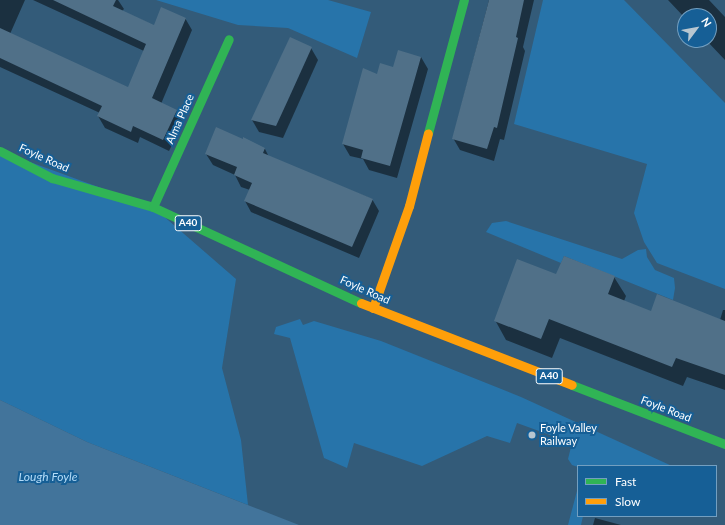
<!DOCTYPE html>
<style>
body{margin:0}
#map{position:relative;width:725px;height:525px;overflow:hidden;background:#335b79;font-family:Lato,sans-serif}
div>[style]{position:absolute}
.green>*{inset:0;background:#2774aa}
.water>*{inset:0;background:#42749b}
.shadow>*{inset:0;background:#0007}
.building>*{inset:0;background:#507088}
.fast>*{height:9px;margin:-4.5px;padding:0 4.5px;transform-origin:4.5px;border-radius:4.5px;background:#30b455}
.slow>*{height:9px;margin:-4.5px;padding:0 4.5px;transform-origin:4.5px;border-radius:4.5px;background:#ff9f0a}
.dots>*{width:11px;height:11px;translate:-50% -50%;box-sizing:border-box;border:2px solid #165f96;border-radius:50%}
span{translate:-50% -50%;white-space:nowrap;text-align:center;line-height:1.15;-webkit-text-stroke:4px #165f96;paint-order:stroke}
.shield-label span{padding:1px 3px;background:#165f96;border:1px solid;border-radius:3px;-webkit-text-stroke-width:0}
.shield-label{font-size:10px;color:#fff;font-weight:700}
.street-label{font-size:11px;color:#fff}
.poi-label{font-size:11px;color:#fff}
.left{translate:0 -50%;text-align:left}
.water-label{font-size:12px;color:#b4dcf8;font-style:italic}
.legend{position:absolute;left:577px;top:465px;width:140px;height:52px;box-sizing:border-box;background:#165f96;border:1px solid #739fc0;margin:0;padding:5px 7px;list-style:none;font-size:12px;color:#fff}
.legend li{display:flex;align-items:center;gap:8px;height:20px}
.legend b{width:20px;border:1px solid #739fc0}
.north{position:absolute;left:677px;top:8px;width:40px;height:40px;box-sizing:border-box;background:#165f96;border:1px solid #739fc0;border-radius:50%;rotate:58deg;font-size:11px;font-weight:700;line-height:16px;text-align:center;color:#fff}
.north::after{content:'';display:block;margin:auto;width:14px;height:18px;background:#b8c6d0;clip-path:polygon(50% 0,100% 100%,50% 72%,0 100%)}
</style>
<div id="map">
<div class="green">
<div style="clip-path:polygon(156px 0,328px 0,371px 12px,357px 58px,288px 28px,238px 25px)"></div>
<div style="clip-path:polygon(543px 0,624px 0,725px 103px,725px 289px,657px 263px,644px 242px,634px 213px,647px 164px,514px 124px)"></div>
<div style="clip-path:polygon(0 151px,153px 207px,236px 279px,222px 368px,241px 440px,248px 505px,87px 442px,0 400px)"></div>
<div style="clip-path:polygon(506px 221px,622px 259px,638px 250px,646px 249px,647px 257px,655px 270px,674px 278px,675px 288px,673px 300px,564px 256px,561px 263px,486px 232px,492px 223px)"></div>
<div style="clip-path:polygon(300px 319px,303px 325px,314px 321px,381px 341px,521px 397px,672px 466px,578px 466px,578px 467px,572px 465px,568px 459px,572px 443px,517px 423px,510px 443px,487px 436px,422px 466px,354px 443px,347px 468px,324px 458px,290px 338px,274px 334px,276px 327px)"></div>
<div style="clip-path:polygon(578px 487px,578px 516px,583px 516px,581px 525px,568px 525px)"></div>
</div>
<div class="water">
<div style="clip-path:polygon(0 400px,87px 442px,299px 525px,0 525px)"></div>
</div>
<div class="shadow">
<div style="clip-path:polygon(0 0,25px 0,10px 34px,129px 88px,144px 51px,33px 0,118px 0,124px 9px,122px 11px,155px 26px,185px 18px,192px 30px,161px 104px,176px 111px,183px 123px,169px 151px,140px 137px,138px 143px,105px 128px,98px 116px,100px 113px,0 67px)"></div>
<div style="clip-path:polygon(489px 0,534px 0,523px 47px,525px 51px,504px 140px,500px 139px,494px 161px,460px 150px,453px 138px)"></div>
<div style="clip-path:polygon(668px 0,709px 0,725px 17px,725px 60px,706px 40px,709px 40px,709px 16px,685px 16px,685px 18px)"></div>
<div style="clip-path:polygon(311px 48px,318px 60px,283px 138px,259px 132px,252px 120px)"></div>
<div style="clip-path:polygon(421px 57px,428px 69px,397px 178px,369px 170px,363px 159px,350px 156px,343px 144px,378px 76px)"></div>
<div style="clip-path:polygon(244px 139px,265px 149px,269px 157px,372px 199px,379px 211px,359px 258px,251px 212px,245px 201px,250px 190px,241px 187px,235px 175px,213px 165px,206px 154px)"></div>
<div style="clip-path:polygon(556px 275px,614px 277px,626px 296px,624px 301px,651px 312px,720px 320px,723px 310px,725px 310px,725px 390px,687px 377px,683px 386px,560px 338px,552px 358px,506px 340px,495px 320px)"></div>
<div style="clip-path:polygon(595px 518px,621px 525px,593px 525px)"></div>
</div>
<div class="building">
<div style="clip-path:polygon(53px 0,116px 0,113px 6px,154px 25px,161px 7px,186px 18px,152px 98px,177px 110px,163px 140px,133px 126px,131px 132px,97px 116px,102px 106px,0 58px,0 28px,128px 87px,146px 44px)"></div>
<div style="clip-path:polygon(489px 0,524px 0,516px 37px,518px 38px,497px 128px,494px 127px,487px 149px,452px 139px)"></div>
<div style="clip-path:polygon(290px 37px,312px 47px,288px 100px,276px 126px,251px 120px)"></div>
<div style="clip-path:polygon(398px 50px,421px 57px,390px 166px,361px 158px,363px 150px,342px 144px,363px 68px,377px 74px,380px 63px,393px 67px)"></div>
<div style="clip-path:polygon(216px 127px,243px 139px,243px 137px,265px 148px,263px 153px,373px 199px,352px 247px,244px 201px,252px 183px,234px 175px,237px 167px,205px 154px)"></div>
<div style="clip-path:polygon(564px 256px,615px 276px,608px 294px,651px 311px,657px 294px,725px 321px,725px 375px,676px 358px,672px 367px,549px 319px,541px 339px,494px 321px,517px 259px,556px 274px)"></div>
</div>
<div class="fast">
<div style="left:428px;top:133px;width:138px;rotate:-74.9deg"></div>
<div style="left:0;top:151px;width:59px;rotate:27.4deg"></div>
<div style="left:52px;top:178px;width:105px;rotate:16deg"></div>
<div style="left:153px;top:207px;width:229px;rotate:24.8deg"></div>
<div style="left:153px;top:207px;width:184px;rotate:-65.7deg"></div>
<div style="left:572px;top:385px;width:164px;rotate:21.1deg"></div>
</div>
<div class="slow">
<div style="left:361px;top:303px;width:226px;rotate:21.2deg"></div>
<div style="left:373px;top:308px;width:108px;rotate:-70.6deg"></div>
<div style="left:409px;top:206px;width:75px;rotate:-75.4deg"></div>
</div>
<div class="dots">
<div style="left:532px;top:435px;background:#b8c6d0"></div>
</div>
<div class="shield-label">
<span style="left:188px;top:223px">A40</span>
<span style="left:549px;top:376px">A40</span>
</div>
<div class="street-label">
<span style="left:180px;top:119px;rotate:-66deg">Alma Place</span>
<span style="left:44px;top:158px;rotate:24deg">Foyle Road</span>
<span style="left:365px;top:290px;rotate:24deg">Foyle Road</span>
<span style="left:666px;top:409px;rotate:21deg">Foyle Road</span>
</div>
<div class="poi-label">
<span class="left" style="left:540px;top:435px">Foyle Valley<br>Railway</span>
</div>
<div class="water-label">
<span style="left:48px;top:477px">Lough Foyle</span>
</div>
<ul class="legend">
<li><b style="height:5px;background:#30b455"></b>Fast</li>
<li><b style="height:5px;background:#ff9f0a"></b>Slow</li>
</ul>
<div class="north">N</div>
</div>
